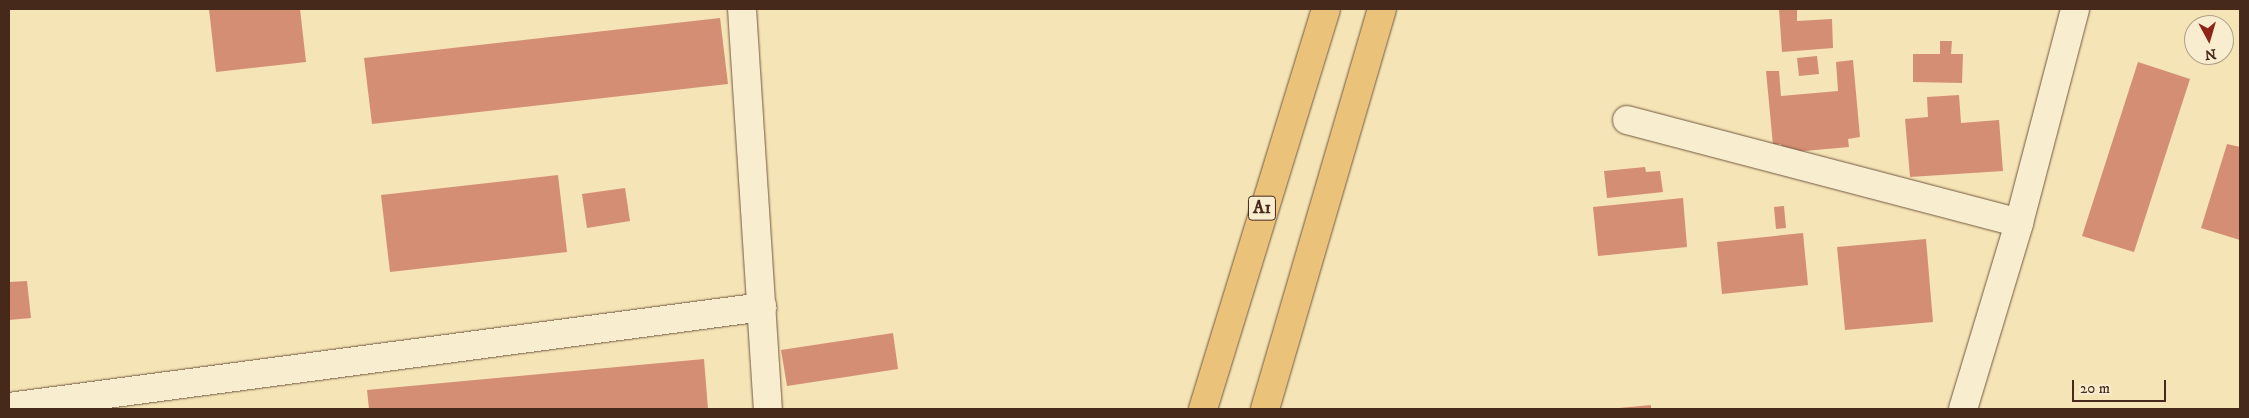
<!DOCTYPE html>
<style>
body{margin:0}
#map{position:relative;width:2249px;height:418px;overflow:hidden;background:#f5e4b5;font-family:"IM FELL DW Pica",serif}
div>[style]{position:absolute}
.building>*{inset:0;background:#d48e74}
.roads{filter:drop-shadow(0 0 1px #725842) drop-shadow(0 0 1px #725842)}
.minor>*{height:28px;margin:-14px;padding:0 14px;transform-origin:14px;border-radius:14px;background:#f8edcf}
.highway>*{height:28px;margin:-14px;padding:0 14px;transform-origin:14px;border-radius:14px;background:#eac27a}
span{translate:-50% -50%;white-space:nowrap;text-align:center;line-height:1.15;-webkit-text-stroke:4px #f8edcf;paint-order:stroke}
.shield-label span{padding:1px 4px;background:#f8edcf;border:1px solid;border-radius:4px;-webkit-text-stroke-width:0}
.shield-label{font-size:18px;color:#47291b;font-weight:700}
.frame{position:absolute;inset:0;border:10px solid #47291b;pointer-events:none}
.north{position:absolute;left:2184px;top:15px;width:50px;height:50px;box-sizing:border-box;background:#f8edcf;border:1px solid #b19f87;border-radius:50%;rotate:174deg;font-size:14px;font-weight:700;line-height:20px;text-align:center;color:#47291b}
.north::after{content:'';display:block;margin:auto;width:18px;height:22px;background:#8f2418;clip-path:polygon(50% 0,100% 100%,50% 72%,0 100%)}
.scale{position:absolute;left:2072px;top:380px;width:94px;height:22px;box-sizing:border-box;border:2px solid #47291b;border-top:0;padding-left:6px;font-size:15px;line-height:18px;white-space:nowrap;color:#47291b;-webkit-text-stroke:4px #f8edcf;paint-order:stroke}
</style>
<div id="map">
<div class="building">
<div style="clip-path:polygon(209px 9px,300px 9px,306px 62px,216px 72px)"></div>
<div style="clip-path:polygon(1779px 9px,1797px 9px,1797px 21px,1832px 19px,1833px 48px,1782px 52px)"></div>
<div style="clip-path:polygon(720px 18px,728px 84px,372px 124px,364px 58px)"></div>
<div style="clip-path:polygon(1940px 41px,1952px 41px,1951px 54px,1963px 54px,1962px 83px,1913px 82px,1913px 54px,1940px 54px)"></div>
<div style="clip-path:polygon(1817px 56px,1819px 74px,1799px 76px,1797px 58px)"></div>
<div style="clip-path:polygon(1853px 60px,1860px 137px,1848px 139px,1849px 147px,1782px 153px,1781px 144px,1773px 145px,1766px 71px,1779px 71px,1781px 96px,1838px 91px,1836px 62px)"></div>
<div style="clip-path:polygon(2138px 62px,2190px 79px,2134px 252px,2082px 236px)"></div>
<div style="clip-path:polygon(1959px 95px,1961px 123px,1999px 120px,2003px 171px,1910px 177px,1905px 119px,1928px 117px,1927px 97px)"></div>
<div style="clip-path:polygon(2227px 144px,2240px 147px,2240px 240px,2201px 228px)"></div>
<div style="clip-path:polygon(1645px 167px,1646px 172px,1660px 171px,1663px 192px,1607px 198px,1604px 171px)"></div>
<div style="clip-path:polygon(558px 175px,567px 252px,390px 272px,381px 195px)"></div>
<div style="clip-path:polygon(625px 188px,630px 221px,587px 228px,582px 194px)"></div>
<div style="clip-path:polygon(1683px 198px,1687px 247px,1598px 256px,1593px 207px)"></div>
<div style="clip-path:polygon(1784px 206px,1786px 228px,1776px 229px,1774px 207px)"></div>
<div style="clip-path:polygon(1803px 233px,1808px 285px,1722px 294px,1717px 242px)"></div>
<div style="clip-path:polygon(1926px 239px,1933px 322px,1845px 330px,1837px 247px)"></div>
<div style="clip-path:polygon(27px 281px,31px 318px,9px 320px,9px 282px)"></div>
<div style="clip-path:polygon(893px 333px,898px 369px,787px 386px,781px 350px)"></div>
<div style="clip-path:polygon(704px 359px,708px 409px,369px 409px,367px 390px)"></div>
<div style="clip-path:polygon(1651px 405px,1651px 409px,1619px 409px,1619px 408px)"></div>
</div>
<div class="roads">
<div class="minor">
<div style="left:742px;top:9px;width:401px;rotate:86.3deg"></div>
<div style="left:1627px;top:120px;width:405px;rotate:14.7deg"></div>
<div style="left:9px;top:407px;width:760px;rotate:-7.56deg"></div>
<div style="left:1963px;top:409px;width:194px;rotate:-73.2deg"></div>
<div style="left:2019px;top:223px;width:221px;rotate:-75.3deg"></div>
</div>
<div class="highway">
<div style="left:1203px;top:409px;width:418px;rotate:-72.9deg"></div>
<div style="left:1265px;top:409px;width:417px;rotate:-73.7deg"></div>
</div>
</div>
<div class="shield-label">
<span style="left:1262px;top:208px">A1</span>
</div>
<div class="frame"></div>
<div class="north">N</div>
<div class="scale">20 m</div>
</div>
